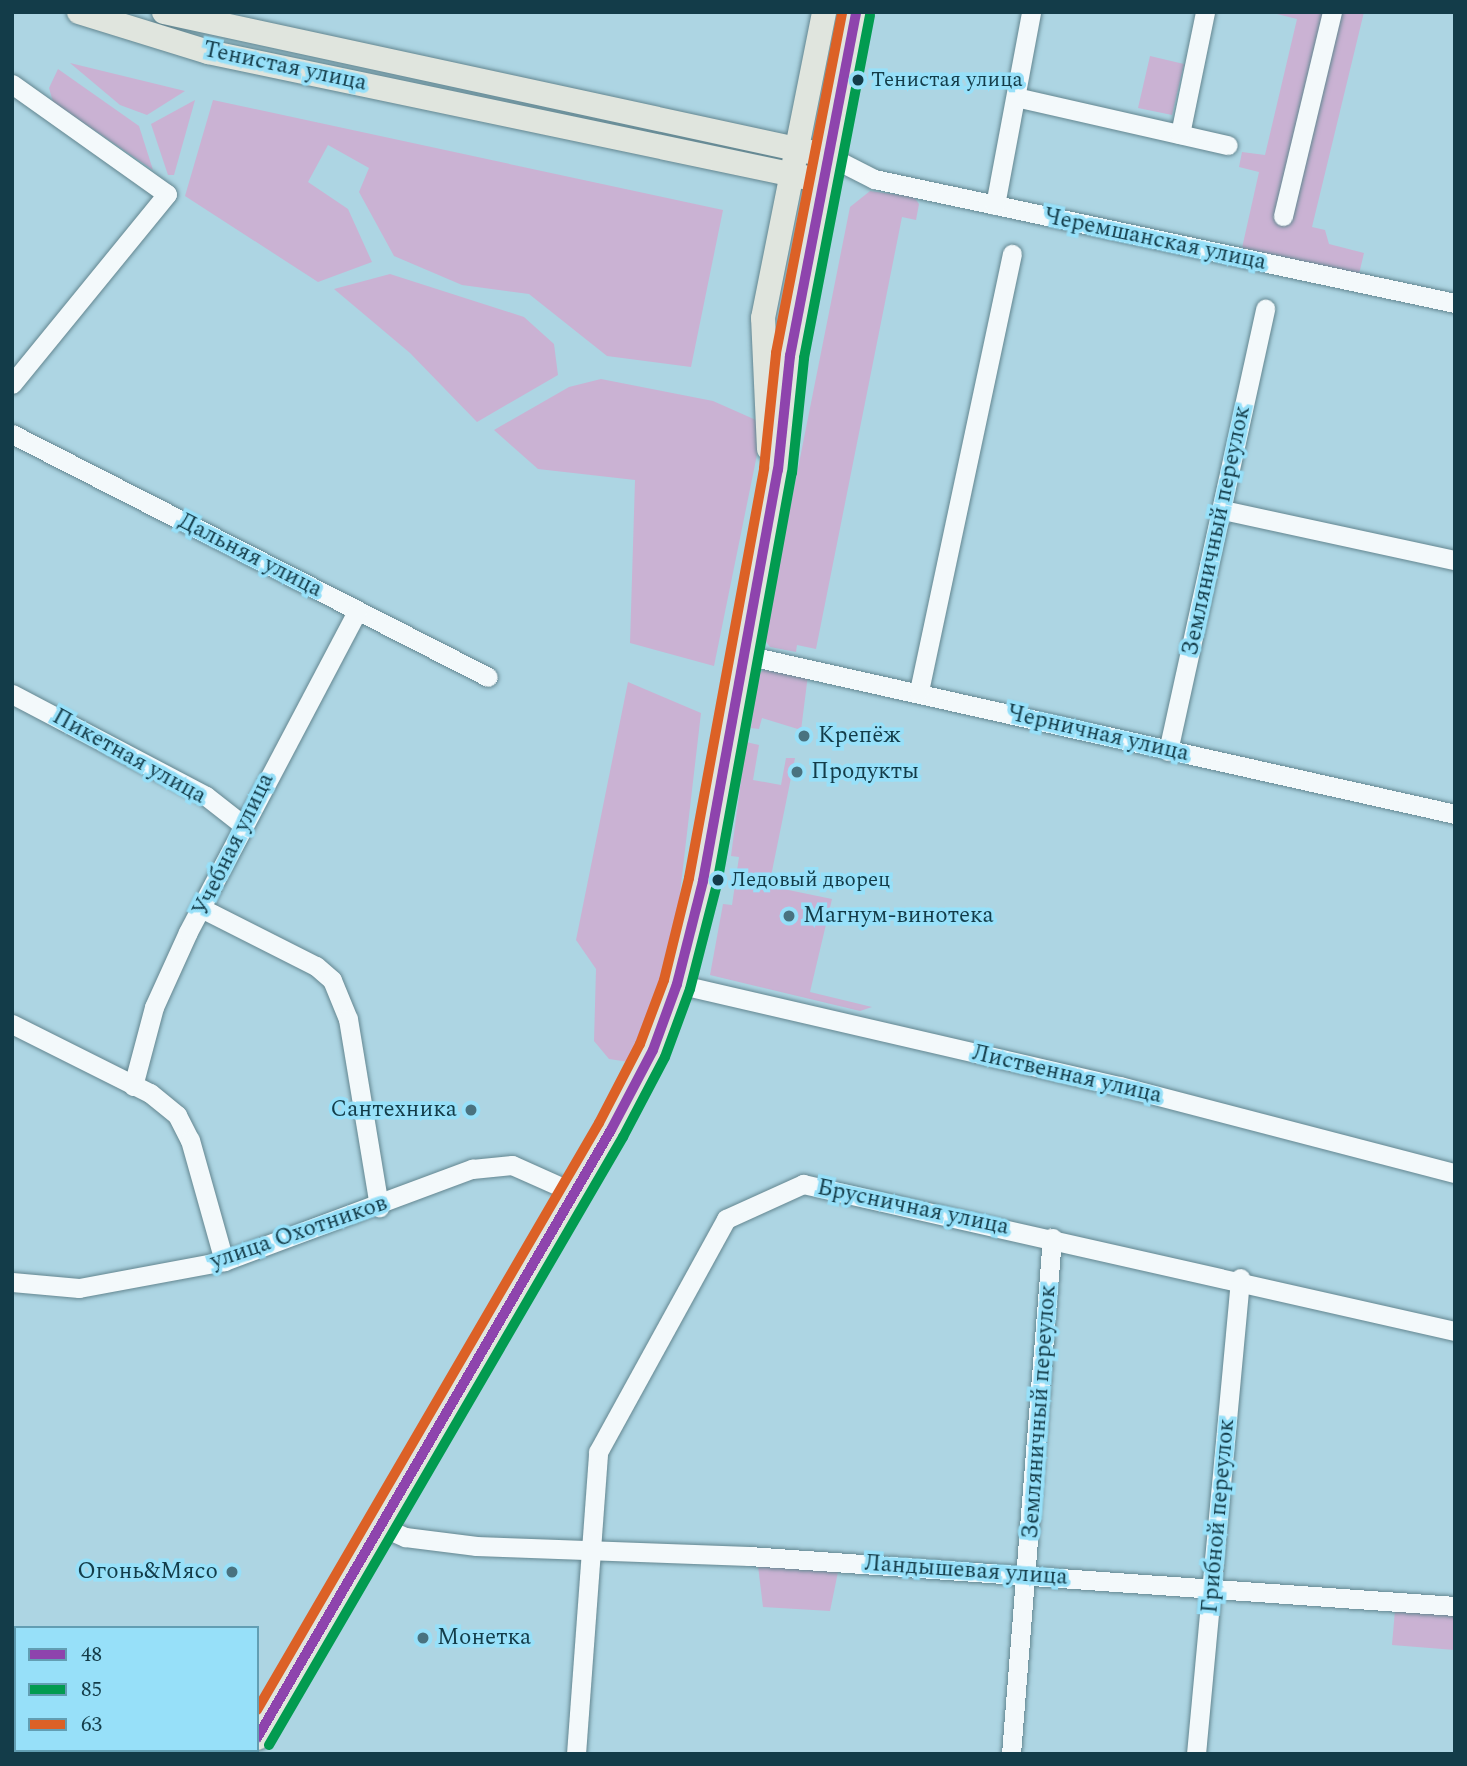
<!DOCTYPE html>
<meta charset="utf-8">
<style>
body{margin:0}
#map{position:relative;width:1467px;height:1766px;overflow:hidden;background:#add5e3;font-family:Spectral,serif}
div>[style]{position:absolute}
.green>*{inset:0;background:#cab2d3}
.roads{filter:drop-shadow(0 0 2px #638690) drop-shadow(0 0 2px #638690)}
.minor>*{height:19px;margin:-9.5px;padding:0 9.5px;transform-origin:9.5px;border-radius:9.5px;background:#f3f9fb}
.major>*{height:24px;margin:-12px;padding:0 12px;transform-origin:12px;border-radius:12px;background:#e0e5de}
.bus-1>*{height:10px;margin:-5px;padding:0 5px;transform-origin:5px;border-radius:5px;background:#8e44ad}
.bus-2>*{height:10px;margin:-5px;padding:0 5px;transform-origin:5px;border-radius:5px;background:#029b50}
.bus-3>*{height:10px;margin:-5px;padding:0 5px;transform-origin:5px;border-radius:5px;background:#dc6126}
.dots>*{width:19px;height:19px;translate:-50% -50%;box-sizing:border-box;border:4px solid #97e0f9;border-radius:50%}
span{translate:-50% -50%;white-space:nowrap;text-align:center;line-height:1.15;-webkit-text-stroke:7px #97e0f9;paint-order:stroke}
.bus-label{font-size:21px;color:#133c49}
.left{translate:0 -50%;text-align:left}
.street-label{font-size:23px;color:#133c49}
.poi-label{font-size:23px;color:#133c49}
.right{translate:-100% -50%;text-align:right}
.frame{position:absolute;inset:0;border:14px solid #133c49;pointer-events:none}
.legend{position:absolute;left:14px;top:1626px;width:245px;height:126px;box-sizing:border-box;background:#97e0f9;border:2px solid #629eb3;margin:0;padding:9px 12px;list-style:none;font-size:21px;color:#133c49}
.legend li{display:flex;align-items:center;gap:14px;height:35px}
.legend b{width:35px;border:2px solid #629eb3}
</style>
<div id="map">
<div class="green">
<div style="clip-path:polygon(1269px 12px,1324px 12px,1276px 220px,1288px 224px,1338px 12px,1364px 12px,1312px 227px,1325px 230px,1329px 244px,1364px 253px,1359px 274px,1242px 248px,1259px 172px,1239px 167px,1242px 152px,1265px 155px,1297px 19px)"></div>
<div style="clip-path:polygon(1150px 56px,1184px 64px,1172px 115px,1138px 108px)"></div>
<div style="clip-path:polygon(70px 63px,185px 91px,147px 115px,120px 105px)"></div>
<div style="clip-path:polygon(58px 69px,139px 126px,153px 170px,53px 102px,49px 88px)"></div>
<div style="clip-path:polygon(195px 100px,174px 175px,168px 175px,151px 124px)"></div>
<div style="clip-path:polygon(213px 100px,723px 210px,691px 367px,607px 356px,529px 294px,462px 285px,394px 256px,359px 192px,369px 168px,328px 145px,308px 182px,348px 209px,372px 262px,318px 282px,185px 196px)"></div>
<div style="clip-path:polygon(870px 191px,914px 197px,919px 204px,916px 220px,902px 217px,816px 649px,797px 645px,796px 652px,770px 647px,764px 639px,850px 207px)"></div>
<div style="clip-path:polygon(390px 274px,524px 317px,554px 344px,558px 375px,477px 422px,410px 353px,334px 289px)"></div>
<div style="clip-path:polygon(601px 379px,713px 401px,756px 420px,760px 440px,714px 666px,630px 643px,635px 480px,538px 469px,494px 430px,569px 387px)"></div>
<div style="clip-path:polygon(765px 669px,808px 675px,801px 730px,762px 718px,759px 729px,751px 728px,758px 674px)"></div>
<div style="clip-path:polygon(628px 682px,701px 713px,675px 936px,653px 1012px,629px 1062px,609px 1059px,594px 1041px,596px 969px,576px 940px)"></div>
<div style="clip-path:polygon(746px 742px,759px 745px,753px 780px,781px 785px,786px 758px,795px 758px,769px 886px,832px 899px,810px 992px,872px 1007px,860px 1011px,710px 975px,723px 904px,732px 905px,739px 857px,731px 856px)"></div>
<div style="clip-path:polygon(758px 1566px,838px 1572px,830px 1611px,763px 1607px)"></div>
<div style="clip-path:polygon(1395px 1610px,1455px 1615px,1455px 1650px,1392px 1645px)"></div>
</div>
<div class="roads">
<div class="minor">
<div style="left:12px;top:84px;width:190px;rotate:35.4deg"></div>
<div style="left:167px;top:194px;width:245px;rotate:129.2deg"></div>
<div style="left:1016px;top:97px;width:217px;rotate:12.8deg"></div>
<div style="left:1180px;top:134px;width:125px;rotate:-78.4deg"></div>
<div style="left:829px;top:156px;width:51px;rotate:27.1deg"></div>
<div style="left:874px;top:179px;width:594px;rotate:12.05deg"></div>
<div style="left:995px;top:205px;width:196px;rotate:-79.4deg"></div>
<div style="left:1283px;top:216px;width:210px;rotate:-76.5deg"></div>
<div style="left:12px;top:434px;width:534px;rotate:27.04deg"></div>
<div style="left:1223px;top:510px;width:237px;rotate:12.2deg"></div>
<div style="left:741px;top:654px;width:732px;rotate:12.63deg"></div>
<div style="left:919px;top:691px;width:447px;rotate:-78deg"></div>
<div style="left:12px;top:694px;width:219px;rotate:27.7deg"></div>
<div style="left:206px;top:796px;width:47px;rotate:38.1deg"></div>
<div style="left:1168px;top:751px;width:453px;rotate:-77.6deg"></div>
<div style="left:205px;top:910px;width:124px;rotate:26.8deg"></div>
<div style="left:316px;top:966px;width:21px;rotate:41deg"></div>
<div style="left:332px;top:980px;width:42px;rotate:67.7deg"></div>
<div style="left:348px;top:1019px;width:191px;rotate:80.6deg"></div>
<div style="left:677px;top:984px;width:455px;rotate:13deg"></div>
<div style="left:1120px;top:1086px;width:346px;rotate:14.6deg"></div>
<div style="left:12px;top:1024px;width:154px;rotate:26.6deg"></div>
<div style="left:150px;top:1093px;width:35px;rotate:39deg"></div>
<div style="left:177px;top:1115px;width:28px;rotate:63deg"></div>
<div style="left:190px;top:1140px;width:126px;rotate:74.3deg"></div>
<div style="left:133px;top:1086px;width:82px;rotate:-75.1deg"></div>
<div style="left:154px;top:1007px;width:82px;rotate:-65.6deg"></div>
<div style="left:188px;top:932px;width:362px;rotate:-62.2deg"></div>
<div style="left:12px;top:1282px;width:67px;rotate:5.1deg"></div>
<div style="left:79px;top:1288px;width:147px;rotate:-10.5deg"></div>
<div style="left:224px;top:1261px;width:265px;rotate:-20.4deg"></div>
<div style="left:472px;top:1169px;width:40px;rotate:-5.7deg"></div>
<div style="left:512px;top:1165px;width:69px;rotate:24deg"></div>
<div style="left:378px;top:1525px;width:30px;rotate:24deg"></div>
<div style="left:405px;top:1537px;width:72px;rotate:7.2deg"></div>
<div style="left:476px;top:1546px;width:273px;rotate:2.1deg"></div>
<div style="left:749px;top:1556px;width:708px;rotate:4.05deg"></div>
<div style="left:576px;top:1754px;width:303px;rotate:-85.8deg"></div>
<div style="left:598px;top:1452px;width:266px;rotate:-61.2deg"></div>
<div style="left:726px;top:1219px;width:85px;rotate:-24.4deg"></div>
<div style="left:803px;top:1184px;width:668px;rotate:12.71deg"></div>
<div style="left:1011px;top:1754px;width:518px;rotate:-85.46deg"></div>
<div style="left:1196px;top:1754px;width:478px;rotate:-84.7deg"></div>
</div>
<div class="major">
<div style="left:79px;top:12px;width:135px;rotate:17.2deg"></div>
<div style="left:208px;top:52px;width:628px;rotate:11.85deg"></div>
<div style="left:164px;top:12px;width:680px;rotate:12.22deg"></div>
<div style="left:769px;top:449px;width:131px;rotate:-92.6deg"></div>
<div style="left:763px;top:318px;width:312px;rotate:-78.7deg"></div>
<div style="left:257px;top:1738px;width:704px;rotate:-59.79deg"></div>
<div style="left:611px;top:1130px;width:90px;rotate:-62.3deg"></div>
<div style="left:653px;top:1050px;width:70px;rotate:-70deg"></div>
<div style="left:677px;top:984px;width:106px;rotate:-75.8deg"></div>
<div style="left:703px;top:881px;width:418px;rotate:-79.7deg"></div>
<div style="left:778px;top:470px;width:115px;rotate:-84deg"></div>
<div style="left:790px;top:356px;width:350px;rotate:-79.1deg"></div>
</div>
</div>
<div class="bus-1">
<div style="left:257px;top:1738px;width:704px;rotate:-59.79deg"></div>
<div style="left:611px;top:1130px;width:90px;rotate:-62.3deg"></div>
<div style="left:653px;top:1050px;width:70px;rotate:-70deg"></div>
<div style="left:677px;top:984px;width:106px;rotate:-75.8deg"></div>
<div style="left:703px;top:881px;width:418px;rotate:-79.7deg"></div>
<div style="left:778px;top:470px;width:115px;rotate:-84deg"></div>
<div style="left:790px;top:356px;width:350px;rotate:-79.1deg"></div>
</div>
<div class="bus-2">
<div style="left:269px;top:1745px;width:704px;rotate:-59.79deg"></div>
<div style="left:623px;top:1137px;width:90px;rotate:-62.3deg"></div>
<div style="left:665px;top:1057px;width:72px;rotate:-69.8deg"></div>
<div style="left:690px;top:989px;width:108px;rotate:-75.6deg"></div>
<div style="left:717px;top:884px;width:418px;rotate:-79.7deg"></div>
<div style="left:792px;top:473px;width:116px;rotate:-84deg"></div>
<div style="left:804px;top:358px;width:349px;rotate:-79.1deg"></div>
</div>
<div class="bus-3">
<div style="left:257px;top:1710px;width:679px;rotate:-59.77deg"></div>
<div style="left:599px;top:1123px;width:89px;rotate:-62.6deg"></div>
<div style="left:640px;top:1044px;width:68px;rotate:-69.4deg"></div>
<div style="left:664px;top:980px;width:105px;rotate:-76.2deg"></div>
<div style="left:689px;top:878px;width:417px;rotate:-79.6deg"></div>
<div style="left:764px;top:468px;width:116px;rotate:-84deg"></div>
<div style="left:776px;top:353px;width:347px;rotate:-79deg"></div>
</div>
<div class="dots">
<div style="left:858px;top:80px;background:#133c49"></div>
<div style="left:804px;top:736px;background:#49727f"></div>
<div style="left:797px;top:772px;background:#49727f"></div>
<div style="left:718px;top:880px;background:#133c49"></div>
<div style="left:789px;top:916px;background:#49727f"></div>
<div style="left:471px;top:1110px;background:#49727f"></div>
<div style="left:232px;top:1572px;background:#49727f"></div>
<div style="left:423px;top:1638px;background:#49727f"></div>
</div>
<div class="bus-label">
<span class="left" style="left:871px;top:80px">Тенистая улица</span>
<span class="left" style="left:731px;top:880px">Ледовый дворец</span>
</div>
<div class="street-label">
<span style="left:285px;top:67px;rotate:12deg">Тенистая улица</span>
<span style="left:1155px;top:240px;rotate:12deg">Черемшанская улица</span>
<span style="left:1217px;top:531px;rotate:-78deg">Земляничный переулок</span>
<span style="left:250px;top:556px;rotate:27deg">Дальняя улица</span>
<span style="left:1098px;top:734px;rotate:13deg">Черничная улица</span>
<span style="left:129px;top:757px;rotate:29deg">Пикетная улица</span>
<span style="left:234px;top:845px;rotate:-64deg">Учебная улица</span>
<span style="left:1067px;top:1075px;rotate:13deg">Лиственная улица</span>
<span style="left:913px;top:1208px;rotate:12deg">Брусничная улица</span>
<span style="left:299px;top:1233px;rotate:-19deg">улица Охотников</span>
<span style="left:1040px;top:1412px;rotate:-86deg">Земляничный переулок</span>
<span style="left:1219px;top:1516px;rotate:-85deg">Грибной переулок</span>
<span style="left:966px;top:1571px;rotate:4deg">Ландышевая улица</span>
</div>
<div class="poi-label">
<span class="left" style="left:818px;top:736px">Крепёж</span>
<span class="left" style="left:811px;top:772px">Продукты</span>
<span class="left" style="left:803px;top:916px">Магнум-винотека</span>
<span class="right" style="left:457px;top:1110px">Сантехника</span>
<span class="right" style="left:218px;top:1572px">Огонь&amp;Мясо</span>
<span class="left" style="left:437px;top:1638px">Монетка</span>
</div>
<div class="frame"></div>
<ul class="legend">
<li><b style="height:9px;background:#8e44ad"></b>48</li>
<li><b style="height:9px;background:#029b50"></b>85</li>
<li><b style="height:9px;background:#dc6126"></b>63</li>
</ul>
</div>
